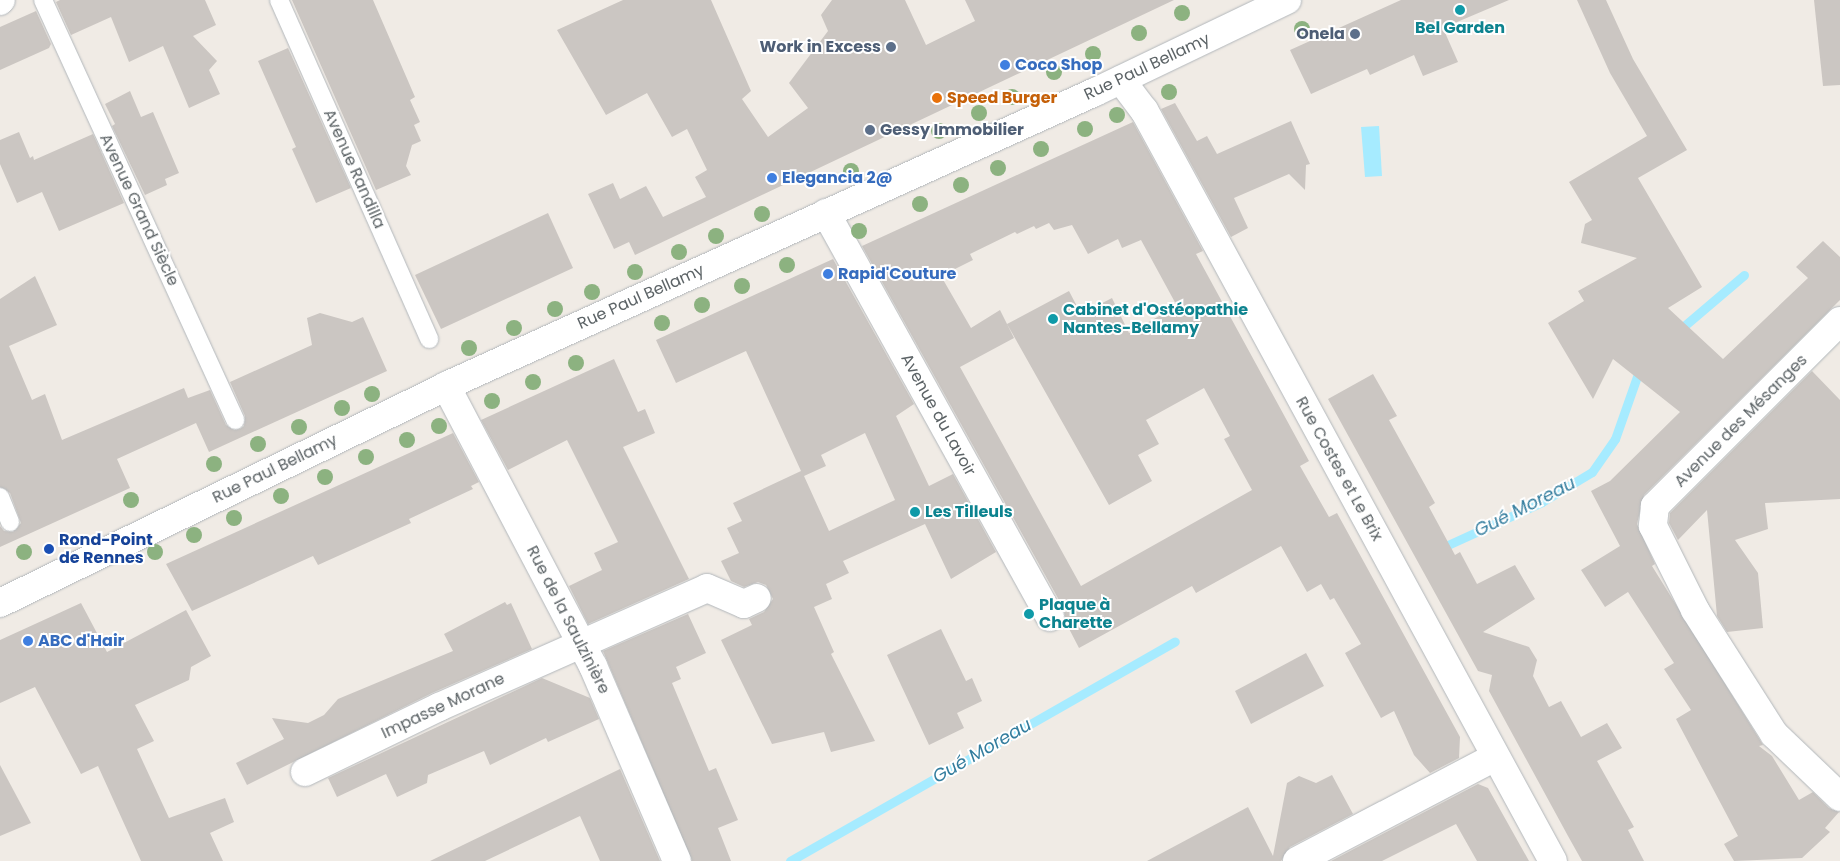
<!DOCTYPE html>
<meta charset="utf-8">
<style>
body{margin:0}
#map{position:relative;width:1840px;height:861px;overflow:hidden;background:#f0ebe5;font-family:Poppins,sans-serif}
div>[style]{position:absolute}
.water>*{inset:0;background:#a6ebff}
.stream>*{height:9px;margin:-4.5px;padding:0 4.5px;transform-origin:4.5px;border-radius:4.5px;background:#a6ebff}
.building>*{inset:0;background:#cbc6c2}
.roads{filter:drop-shadow(0 0 1px #b2b7bb) drop-shadow(0 0 1px #b2b7bb)}
.lane>*{height:18px;margin:-9px;padding:0 9px;transform-origin:9px;border-radius:9px;background:#fff}
.street>*{height:28px;margin:-14px;padding:0 14px;transform-origin:14px;border-radius:14px;background:#fff}
.secondary>*{height:28px;margin:-14px;padding:0 14px;transform-origin:14px;border-radius:14px;background:#fff}
.trees>*{width:16px;height:16px;margin:-8px;border-radius:50%;background:#8cb280}
.dots>*{width:14px;height:14px;translate:-50% -50%;box-sizing:border-box;border:2px solid #fff;border-radius:50%}
span{translate:-50% -50%;white-space:nowrap;text-align:center;line-height:1.15;-webkit-text-stroke:4px #fff;paint-order:stroke}
.culture-label{font-size:16px;color:#0d838f;font-weight:700}
.left{translate:0 -50%;text-align:left}
.service-label{font-size:16px;color:#4e5e75;font-weight:700}
.right{translate:-100% -50%;text-align:right}
.shop-label{font-size:16px;color:#366cbe;font-weight:700}
.street-label{font-size:16px;color:#5c6366}
.food-label{font-size:16px;color:#c56008;font-weight:700}
.transit-label{font-size:16px;color:#164399;font-weight:700}
.water-label{font-size:18px;color:#337d9e;font-style:italic}
</style>
<div id="map">
<div class="water">
<div style="clip-path:polygon(1379px 126px,1382px 176px,1365px 177px,1361px 127px)"></div>
</div>
<div class="stream">
<div style="left:1677px;top:332px;width:88px;rotate:-40.4deg"></div>
<div style="left:1439px;top:549px;width:113px;rotate:-24.5deg"></div>
<div style="left:1542px;top:502px;width:58px;rotate:-31deg"></div>
<div style="left:1592px;top:472px;width:40px;rotate:-55.1deg"></div>
<div style="left:1615px;top:439px;width:75px;rotate:-70.6deg"></div>
<div style="left:790px;top:861px;width:443px;rotate:-29.7deg"></div>
</div>
<div class="building">
<div style="clip-path:polygon(60px 0,205px 0,216px 25px,193px 36px,217px 61px,209px 70px,220px 94px,189px 108px,163px 46px,129px 62px,111px 17px,71px 35px,56px 2px)"></div>
<div style="clip-path:polygon(292px 0,373px 0,415px 97px,410px 100px,420px 122px,414px 125px,421px 141px,412px 145px,406px 166px,411px 175px,376px 190px)"></div>
<div style="clip-path:polygon(623px 0,711px 0,751px 91px,742px 99px,768px 137px,808px 108px,789px 83px,828px 31px,821px 15px,832px 0,905px 0,926px 45px,975px 21px,965px 0,1174px 0,635px 255px,629px 242px,614px 249px,588px 194px,613px 183px,620px 199px,646px 186px,663px 217px,706px 197px,695px 177px,707px 170px,687px 129px,672px 137px,647px 93px,606px 115px,557px 30px)"></div>
<div style="clip-path:polygon(1401px 0,1509px 0,1443px 28px,1458px 62px,1423px 76px,1414px 55px,1370px 75px,1367px 69px,1311px 94px,1290px 50px)"></div>
<div style="clip-path:polygon(1577px 0,1606px 0,1633px 59px,1687px 150px,1638px 178px,1702px 287px,1668px 308px,1723px 359px,1808px 278px,1796px 267px,1823px 241px,1840px 257px,1840px 300px,1644px 495px,1637px 524px,1655px 564px,1652px 566px,1763px 745px,1759px 746px,1772px 756px,1799px 800px,1813px 792px,1829px 808px,1839px 812px,1825px 828px,1830px 832px,1802px 858px,1734px 861px,1724px 844px,1738px 836px,1676px 719px,1691px 710px,1664px 669px,1674px 663px,1628px 592px,1605px 607px,1581px 570px,1620px 546px,1591px 491px,1610px 481px,1680px 412px,1613px 359px,1593px 399px,1548px 323px,1584px 301px,1578px 291px,1637px 258px,1581px 243px,1585px 224px,1592px 220px,1569px 182px,1647px 136px,1610px 73px)"></div>
<div style="clip-path:polygon(1814px 0,1840px 0,1840px 85px,1823px 86px)"></div>
<div style="clip-path:polygon(36px 11px,51px 44px,49px 48px,0 70px,0 27px)"></div>
<div style="clip-path:polygon(288px 48px,351px 188px,316px 203px,292px 149px,296px 147px,258px 61px)"></div>
<div style="clip-path:polygon(130px 91px,141px 117px,153px 112px,179px 173px,165px 179px,167px 185px,145px 195px,112px 126px,115px 124px,105px 104px)"></div>
<div style="clip-path:polygon(1175px 103px,1197px 141px,1207px 136px,1217px 154px,1291px 121px,1310px 164px,1306px 165px,1305px 190px,1289px 174px,1234px 198px,1248px 228px,1231px 237px,1161px 109px)"></div>
<div style="clip-path:polygon(evenodd,1133px 122px,1203px 251px,1196px 254px,1309px 461px,1300px 466px,1329px 517px,1337px 513px,1460px 737px,1459px 758px,1430px 773px,1414px 755px,1394px 711px,1381px 718px,1345px 653px,1361px 644px,1334px 598px,1330px 600px,1321px 584px,1307px 592px,1281px 546px,1196px 593px,1192px 586px,1079px 648px,1065px 621px,1064px 609px,862px 246px,1133px 122px,1049px 223px,1054px 230px,1072px 225px,1088px 254px,1118px 239px,1122px 248px,1141px 240px,1177px 306px,1129px 333px,1112px 298px,1081px 314px,1069px 291px,1007px 324px,1109px 505px,1152px 481px,1138px 455px,1159px 444px,1146px 420px,1204px 388px,1230px 436px,1224px 439px,1252px 490px,1081px 586px,960px 367px,1014px 338px,1000px 310px,971px 328px,941px 276px,973px 260px,970px 254px,1015px 232px,1017px 234px,1034px 226px,1036px 229px,1049px 223px)"></div>
<div style="clip-path:polygon(19px 132px,30px 158px,33px 156px,34px 160px,93px 134px,124px 203px,59px 231px,42px 192px,17px 203px,0 164px,0 140px)"></div>
<div style="clip-path:polygon(548px 213px,573px 268px,441px 329px,415px 275px)"></div>
<div style="clip-path:polygon(evenodd,833px 259px,914px 404px,896px 416px,929px 486px,953px 474px,996px 552px,951px 579px,925px 524px,843px 561px,849px 573px,826px 584px,832px 599px,814px 607px,834px 652px,831px 654px,875px 741px,831px 752px,824px 732px,772px 744px,721px 640px,752px 625px,749px 619px,764px 612px,773px 599px,766px 585px,758px 582px,744px 587px,731px 581px,721px 561px,739px 553px,727px 528px,742px 521px,733px 503px,801px 471px,746px 351px,676px 383px,656px 340px,833px 259px,865px 433px,895px 500px,829px 531px,804px 476px,826px 466px,821px 455px,865px 433px)"></div>
<div style="clip-path:polygon(35px 276px,57px 325px,9px 346px,32px 400px,45px 394px,62px 440px,184px 388px,188px 398px,210px 390px,226px 425px,234px 430px,240px 429px,244px 426px,245px 416px,230px 382px,312px 345px,307px 318px,320px 313px,352px 322px,363px 317px,387px 371px,209px 452px,196px 423px,117px 459px,130px 488px,0 547px,0 526px,4px 531px,13px 532px,21px 523px,10px 493px,0 487px,0 299px)"></div>
<div style="clip-path:polygon(614px 359px,638px 412px,645px 409px,655px 433px,623px 447px,689px 579px,588px 624px,569px 586px,602px 570px,594px 553px,618px 542px,567px 440px,508px 470px,481px 420px)"></div>
<div style="clip-path:polygon(1812px 371px,1840px 400px,1840px 499px,1765px 503px,1768px 529px,1735px 540px,1758px 573px,1763px 628px,1727px 632px,1717px 616px,1707px 510px,1678px 540px,1669px 523px,1670px 513px)"></div>
<div style="clip-path:polygon(1373px 374px,1397px 416px,1389px 420px,1435px 503px,1429px 507px,1455px 555px,1460px 552px,1477px 584px,1515px 565px,1535px 599px,1483px 632px,1529px 647px,1537px 660px,1533px 676px,1549px 707px,1561px 701px,1581px 737px,1607px 723px,1622px 748px,1597px 761px,1634px 827px,1628px 830px,1644px 861px,1582px 861px,1568px 836px,1489px 691px,1492px 675px,1478px 671px,1328px 399px)"></div>
<div style="clip-path:polygon(453px 433px,479px 482px,471px 486px,473px 489px,409px 519px,411px 523px,318px 565px,313px 556px,192px 611px,166px 564px)"></div>
<div style="clip-path:polygon(505px 602px,507px 605px,511px 603px,532px 649px,432px 693px,247px 785px,236px 763px,284px 739px,272px 718px,308px 723px,324px 715px,338px 699px,453px 651px,444px 634px)"></div>
<div style="clip-path:polygon(81px 603px,107px 652px,186px 610px,211px 656px,191px 667px,189px 680px,135px 705px,154px 741px,137px 749px,169px 818px,225px 798px,234px 822px,210px 833px,223px 861px,141px 861px,98px 766px,81px 774px,35px 687px,0 703px,0 640px)"></div>
<div style="clip-path:polygon(688px 614px,706px 653px,676px 667px,681px 679px,672px 683px,709px 771px,716px 768px,738px 820px,718px 828px,731px 861px,692px 861px,603px 651px)"></div>
<div style="clip-path:polygon(941px 629px,966px 681px,972px 678px,982px 701px,957px 713px,964px 728px,929px 745px,887px 655px)"></div>
<div style="clip-path:polygon(1306px 653px,1324px 686px,1251px 724px,1235px 691px)"></div>
<div style="clip-path:polygon(542px 678px,590px 698px,599px 719px,548px 742px,546px 738px,490px 765px,484px 751px,428px 775px,427px 783px,397px 797px,386px 774px,337px 797px,328px 778px)"></div>
<div style="clip-path:polygon(0 765px,31px 823px,0 836px)"></div>
<div style="clip-path:polygon(620px 769px,660px 861px,600px 861px,580px 816px,485px 861px,430px 861px)"></div>
<div style="clip-path:polygon(1332px 775px,1353px 814px,1290px 847px,1281px 861px,1147px 861px,1248px 807px,1273px 856px,1287px 783px,1299px 776px,1316px 783px)"></div>
<div style="clip-path:polygon(1478px 784px,1488px 788px,1529px 861px,1477px 861px,1456px 824px,1382px 861px,1331px 861px)"></div>
</div>
<div class="roads">
<div class="lane">
<div style="left:43px;top:0;width:462px;rotate:65.4deg"></div>
<div style="left:279px;top:0;width:371px;rotate:66.1deg"></div>
<div style="left:0;top:497px;width:27px;rotate:68deg"></div>
</div>
<div class="street">
<div style="left:0;top:1px;width:1px;rotate:-45deg"></div>
<div style="left:1121px;top:80px;width:38px;rotate:53deg"></div>
<div style="left:1144px;top:110px;width:855px;rotate:61.43deg"></div>
<div style="left:826px;top:213px;width:462px;rotate:61deg"></div>
<div style="left:1840px;top:321px;width:262px;rotate:135deg"></div>
<div style="left:1655px;top:506px;width:20px;rotate:96deg"></div>
<div style="left:1653px;top:526px;width:94px;rotate:63.4deg"></div>
<div style="left:1695px;top:610px;width:147px;rotate:57.5deg"></div>
<div style="left:1774px;top:734px;width:91px;rotate:43.7deg"></div>
<div style="left:446px;top:386px;width:316px;rotate:62.3deg"></div>
<div style="left:593px;top:666px;width:212px;rotate:66.7deg"></div>
<div style="left:305px;top:772px;width:149px;rotate:-25.9deg"></div>
<div style="left:439px;top:707px;width:293px;rotate:-23.9deg"></div>
<div style="left:707px;top:588px;width:40px;rotate:23.4deg"></div>
<div style="left:744px;top:604px;width:14px;rotate:-25deg"></div>
<div style="left:1297px;top:861px;width:224px;rotate:-27.7deg"></div>
</div>
<div class="secondary">
<div style="left:0;top:603px;width:496px;rotate:-25.9deg"></div>
<div style="left:446px;top:386px;width:712px;rotate:-24.37deg"></div>
<div style="left:1095px;top:92px;width:213px;rotate:-25.6deg"></div>
</div>
</div>
<div class="trees">
<div style="left:1182px;top:13px"></div>
<div style="left:1302px;top:29px"></div>
<div style="left:1139px;top:33px"></div>
<div style="left:1093px;top:54px"></div>
<div style="left:1054px;top:72px"></div>
<div style="left:1169px;top:92px"></div>
<div style="left:1012px;top:97px"></div>
<div style="left:979px;top:113px"></div>
<div style="left:1117px;top:115px"></div>
<div style="left:1085px;top:129px"></div>
<div style="left:939px;top:131px"></div>
<div style="left:1041px;top:149px"></div>
<div style="left:998px;top:168px"></div>
<div style="left:851px;top:171px"></div>
<div style="left:961px;top:185px"></div>
<div style="left:920px;top:204px"></div>
<div style="left:762px;top:214px"></div>
<div style="left:859px;top:231px"></div>
<div style="left:716px;top:236px"></div>
<div style="left:679px;top:252px"></div>
<div style="left:787px;top:265px"></div>
<div style="left:635px;top:272px"></div>
<div style="left:742px;top:286px"></div>
<div style="left:592px;top:292px"></div>
<div style="left:702px;top:305px"></div>
<div style="left:555px;top:309px"></div>
<div style="left:662px;top:323px"></div>
<div style="left:514px;top:328px"></div>
<div style="left:469px;top:348px"></div>
<div style="left:576px;top:363px"></div>
<div style="left:533px;top:382px"></div>
<div style="left:372px;top:394px"></div>
<div style="left:492px;top:401px"></div>
<div style="left:342px;top:408px"></div>
<div style="left:439px;top:426px"></div>
<div style="left:299px;top:427px"></div>
<div style="left:407px;top:440px"></div>
<div style="left:258px;top:444px"></div>
<div style="left:366px;top:457px"></div>
<div style="left:214px;top:464px"></div>
<div style="left:325px;top:477px"></div>
<div style="left:281px;top:496px"></div>
<div style="left:131px;top:500px"></div>
<div style="left:234px;top:518px"></div>
<div style="left:194px;top:535px"></div>
<div style="left:24px;top:552px"></div>
<div style="left:155px;top:552px"></div>
</div>
<div class="dots">
<div style="left:1460px;top:10px;background:#0f9aa8"></div>
<div style="left:1355px;top:34px;background:#5c6f8a"></div>
<div style="left:891px;top:47px;background:#5c6f8a"></div>
<div style="left:1005px;top:65px;background:#3f7fe0"></div>
<div style="left:937px;top:98px;background:#e8710a"></div>
<div style="left:870px;top:130px;background:#5c6f8a"></div>
<div style="left:772px;top:178px;background:#3f7fe0"></div>
<div style="left:828px;top:274px;background:#3f7fe0"></div>
<div style="left:1053px;top:319px;background:#0f9aa8"></div>
<div style="left:915px;top:512px;background:#0f9aa8"></div>
<div style="left:49px;top:549px;background:#1a4fb4"></div>
<div style="left:1029px;top:614px;background:#0f9aa8"></div>
<div style="left:28px;top:641px;background:#3f7fe0"></div>
</div>
<div class="culture-label">
<span style="left:1460px;top:28px">Bel Garden</span>
<span class="left" style="left:1063px;top:319px">Cabinet d'Ostéopathie<br>Nantes-Bellamy</span>
<span class="left" style="left:925px;top:512px">Les Tilleuls</span>
<span class="left" style="left:1039px;top:614px">Plaque à<br>Charette</span>
</div>
<div class="service-label">
<span class="right" style="left:1345px;top:34px">Onela</span>
<span class="right" style="left:881px;top:47px">Work in Excess</span>
<span class="left" style="left:880px;top:130px">Gessy Immobilier</span>
</div>
<div class="shop-label">
<span class="left" style="left:1015px;top:65px">Coco Shop</span>
<span class="left" style="left:782px;top:178px">Elegancia 2@</span>
<span class="left" style="left:838px;top:274px">Rapid'Couture</span>
<span class="left" style="left:38px;top:641px">ABC d'Hair</span>
</div>
<div class="street-label">
<span style="left:1147px;top:67px;rotate:-25deg">Rue Paul Bellamy</span>
<span style="left:354px;top:169px;rotate:66deg">Avenue Randilla</span>
<span style="left:139px;top:210px;rotate:65deg">Avenue Grand Siècle</span>
<span style="left:641px;top:297px;rotate:-24deg">Rue Paul Bellamy</span>
<span style="left:938px;top:415px;rotate:61deg">Avenue du Lavoir</span>
<span style="left:1741px;top:421px;rotate:-45deg">Avenue des Mésanges</span>
<span style="left:275px;top:469px;rotate:-26deg">Rue Paul Bellamy</span>
<span style="left:1339px;top:469px;rotate:61deg">Rue Costes et Le Brix</span>
<span style="left:568px;top:620px;rotate:63deg">Rue de la Saulzinière</span>
<span style="left:443px;top:706px;rotate:-25deg">Impasse Morane</span>
</div>
<div class="food-label">
<span class="left" style="left:947px;top:98px">Speed Burger</span>
</div>
<div class="transit-label">
<span class="left" style="left:59px;top:549px">Rond-Point<br>de Rennes</span>
</div>
<div class="water-label">
<span style="left:1525px;top:507px;rotate:-27deg">Gué Moreau</span>
<span style="left:982px;top:751px;rotate:-30deg">Gué Moreau</span>
</div>
</div>
